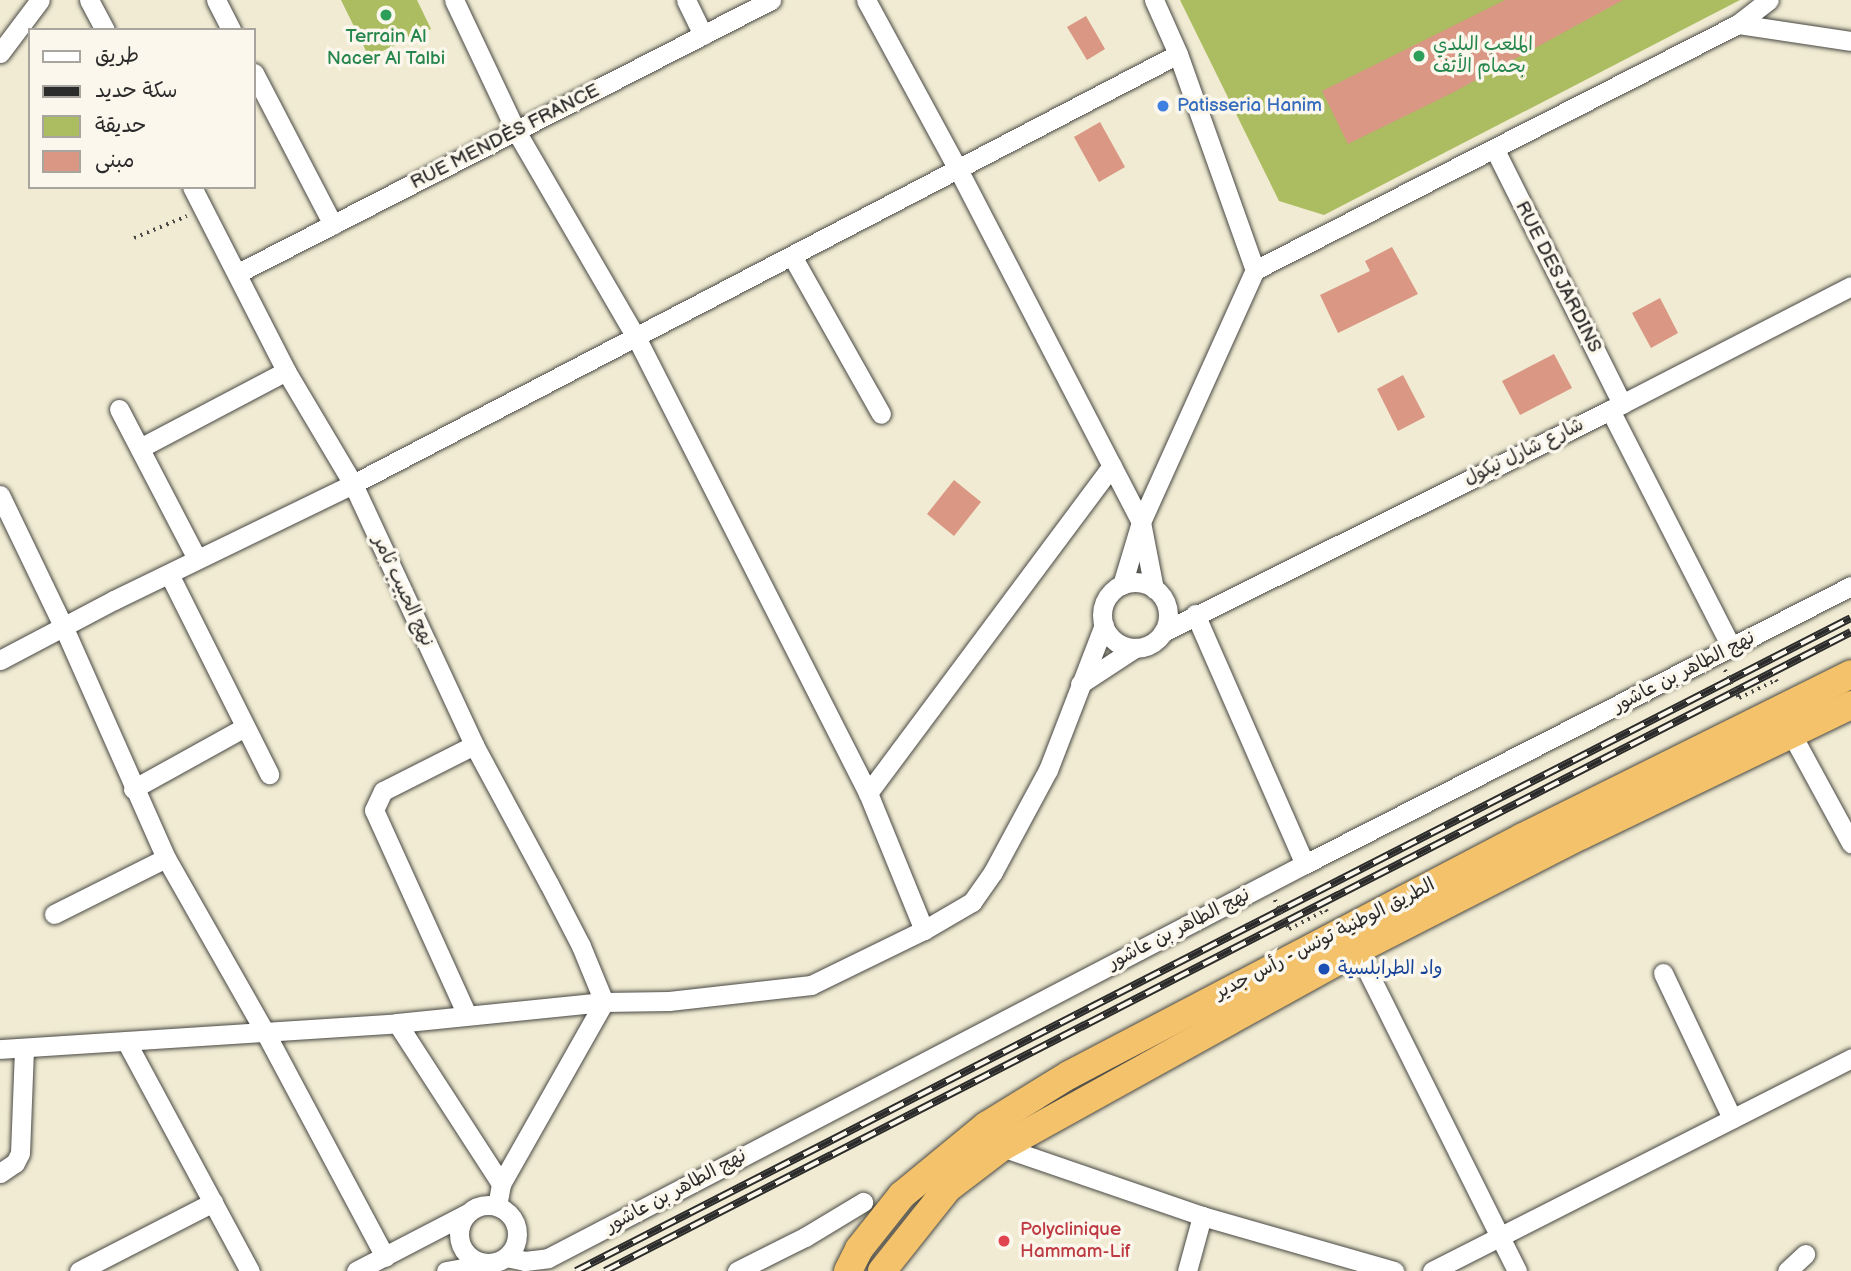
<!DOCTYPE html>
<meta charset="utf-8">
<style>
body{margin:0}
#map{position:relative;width:1851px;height:1271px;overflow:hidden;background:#f0ebd2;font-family:"Balsamiq Sans","Playpen Sans Arabic",sans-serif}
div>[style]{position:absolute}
.green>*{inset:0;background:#abbd60}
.building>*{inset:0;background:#d99784}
.path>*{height:3.5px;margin-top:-1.75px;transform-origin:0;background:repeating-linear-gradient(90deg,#494844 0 2px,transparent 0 7px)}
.roads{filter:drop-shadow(0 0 2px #494844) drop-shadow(0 0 2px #494844)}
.minor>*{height:19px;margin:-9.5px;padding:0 9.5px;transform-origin:9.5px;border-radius:9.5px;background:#fff}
.minor>.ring{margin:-9.5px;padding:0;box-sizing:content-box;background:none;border:19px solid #fff;border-radius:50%}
.highway>*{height:28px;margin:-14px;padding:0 14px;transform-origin:14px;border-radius:14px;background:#f3c26a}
.rail>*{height:8px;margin-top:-4px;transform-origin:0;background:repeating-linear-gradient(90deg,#fbf7ec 0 16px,#2b2b2b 0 32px);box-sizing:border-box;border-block:2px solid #2b2b2b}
.path-bridge>*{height:3.5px;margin-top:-1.75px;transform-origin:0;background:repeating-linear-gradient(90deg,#494844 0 2px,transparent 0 7px)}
.dots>*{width:19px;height:19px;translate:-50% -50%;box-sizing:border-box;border:4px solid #fbf7ec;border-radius:50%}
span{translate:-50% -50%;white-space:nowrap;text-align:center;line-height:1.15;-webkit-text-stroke:7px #fbf7ec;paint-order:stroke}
.leisure-label{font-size:19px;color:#27864d}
.left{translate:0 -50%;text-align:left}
.shop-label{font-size:19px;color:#366cbe}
.street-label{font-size:19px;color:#2b2b2b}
.transit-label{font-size:19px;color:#164399}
.health-label{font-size:19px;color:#be3a42}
.legend{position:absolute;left:28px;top:28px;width:228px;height:161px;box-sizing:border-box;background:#fbf7ec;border:2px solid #a8a59f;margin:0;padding:9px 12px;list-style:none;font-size:21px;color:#2b2b2b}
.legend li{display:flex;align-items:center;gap:14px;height:35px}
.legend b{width:35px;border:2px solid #a8a59f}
</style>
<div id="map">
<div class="green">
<div style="clip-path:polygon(341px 0,417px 0,431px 29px,369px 57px)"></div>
<div style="clip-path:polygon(1180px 0,1740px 0,1324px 215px,1279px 201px)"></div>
</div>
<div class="building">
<div style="clip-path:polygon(1505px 0,1623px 0,1454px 92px,1348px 144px,1322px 91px)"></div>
<div style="clip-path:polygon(1086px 16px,1105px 49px,1087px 60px,1067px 27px)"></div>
<div style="clip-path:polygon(1100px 122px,1125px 167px,1099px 182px,1074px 137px)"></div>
<div style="clip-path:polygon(1392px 247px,1418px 294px,1338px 333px,1320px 295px,1370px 271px,1365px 261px)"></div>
<div style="clip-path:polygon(1660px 298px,1678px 333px,1651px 348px,1632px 313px)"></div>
<div style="clip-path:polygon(1554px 354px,1572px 388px,1520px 415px,1502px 381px)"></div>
<div style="clip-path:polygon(1403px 375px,1425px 417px,1398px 431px,1377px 389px)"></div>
<div style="clip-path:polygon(954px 480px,981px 502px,954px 536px,927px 514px)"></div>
</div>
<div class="path">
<div style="left:134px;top:238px;width:57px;rotate:-22.5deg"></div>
<div style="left:1739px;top:698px;width:41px;rotate:-25.9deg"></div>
<div style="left:1776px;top:680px;width:6px;rotate:59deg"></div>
<div style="left:1289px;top:929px;width:42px;rotate:-27.2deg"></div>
<div style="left:1326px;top:910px;width:6px;rotate:59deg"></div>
</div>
<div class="roads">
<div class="minor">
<div style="left:89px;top:0;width:34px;rotate:62deg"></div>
<div style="left:216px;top:0;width:34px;rotate:63deg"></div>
<div style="left:454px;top:0;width:145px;rotate:64.7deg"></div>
<div style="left:516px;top:131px;width:238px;rotate:59.8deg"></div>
<div style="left:636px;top:337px;width:512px;rotate:63.03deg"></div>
<div style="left:868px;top:793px;width:148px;rotate:67.8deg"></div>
<div style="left:686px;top:0;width:39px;rotate:64deg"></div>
<div style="left:866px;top:0;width:195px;rotate:61.5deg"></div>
<div style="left:959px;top:171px;width:395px;rotate:62.6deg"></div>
<div style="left:1141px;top:522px;width:68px;rotate:79deg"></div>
<div style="left:1154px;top:0;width:59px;rotate:66deg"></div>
<div style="left:1178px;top:54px;width:229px;rotate:70.4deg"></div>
<div style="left:1738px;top:24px;width:114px;rotate:8.6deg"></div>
<div style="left:0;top:53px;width:66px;rotate:-53deg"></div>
<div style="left:254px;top:73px;width:171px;rotate:62.5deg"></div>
<div style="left:1495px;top:150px;width:284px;rotate:63.4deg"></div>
<div style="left:192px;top:187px;width:207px;rotate:62.9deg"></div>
<div style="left:286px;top:371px;width:131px;rotate:59.3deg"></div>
<div style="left:353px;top:484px;width:288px;rotate:65.1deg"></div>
<div style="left:474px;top:745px;width:158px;rotate:61.7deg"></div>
<div style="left:549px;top:884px;width:70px;rotate:62.7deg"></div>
<div style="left:581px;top:946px;width:61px;rotate:67.7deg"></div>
<div style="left:604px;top:1002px;width:209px;rotate:119.5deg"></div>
<div style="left:501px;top:1184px;width:22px;rotate:100deg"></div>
<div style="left:792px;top:256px;width:181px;rotate:60.6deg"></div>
<div style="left:238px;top:273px;width:599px;rotate:-27.12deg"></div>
<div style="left:119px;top:409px;width:169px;rotate:62.5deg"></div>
<div style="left:1610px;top:410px;width:267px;rotate:62.9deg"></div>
<div style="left:140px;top:448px;width:165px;rotate:-27.8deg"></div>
<div style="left:0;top:495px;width:148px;rotate:64.3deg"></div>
<div style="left:64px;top:628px;width:252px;rotate:66.1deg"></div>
<div style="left:166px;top:858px;width:200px;rotate:60.4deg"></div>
<div style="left:265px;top:1032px;width:255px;rotate:61.9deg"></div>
<div style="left:169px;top:574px;width:224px;rotate:63.4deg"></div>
<div class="ring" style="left:1102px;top:582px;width:47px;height:47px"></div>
<div style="left:1122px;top:585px;width:66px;rotate:-73.2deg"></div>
<div style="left:1141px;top:522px;width:277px;rotate:-65.7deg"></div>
<div style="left:1255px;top:270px;width:542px;rotate:-26.99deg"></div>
<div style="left:1738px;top:24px;width:39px;rotate:-38deg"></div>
<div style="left:1195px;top:614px;width:273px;rotate:66.3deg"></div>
<div style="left:1163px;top:632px;width:499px;rotate:-26.4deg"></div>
<div style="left:1610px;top:410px;width:271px;rotate:-27.2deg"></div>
<div style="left:0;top:660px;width:129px;rotate:-27.8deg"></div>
<div style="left:114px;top:600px;width:266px;rotate:-25.9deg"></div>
<div style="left:353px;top:484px;width:930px;rotate:-27.53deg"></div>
<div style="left:1080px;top:684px;width:66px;rotate:-33.2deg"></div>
<div style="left:1786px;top:724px;width:136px;rotate:61.4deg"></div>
<div style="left:133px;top:789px;width:128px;rotate:-29deg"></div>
<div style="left:868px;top:793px;width:408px;rotate:-53.3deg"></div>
<div style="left:54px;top:914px;width:125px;rotate:-26.6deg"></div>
<div style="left:1357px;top:950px;width:359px;rotate:63.5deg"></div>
<div style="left:1663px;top:973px;width:161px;rotate:64.6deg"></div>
<div style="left:467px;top:1015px;width:225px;rotate:-114.4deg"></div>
<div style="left:374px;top:810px;width:21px;rotate:-65deg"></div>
<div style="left:383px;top:791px;width:102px;rotate:-26.8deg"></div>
<div style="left:397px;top:1023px;width:192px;rotate:57.1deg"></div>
<div style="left:127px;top:1043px;width:259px;rotate:61.7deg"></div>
<div style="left:0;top:1049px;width:398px;rotate:-3.7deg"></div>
<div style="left:397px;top:1023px;width:208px;rotate:-5.8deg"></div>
<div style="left:604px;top:1002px;width:65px;rotate:-0.9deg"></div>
<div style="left:669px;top:1001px;width:143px;rotate:-6.4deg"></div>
<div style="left:811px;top:985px;width:126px;rotate:-26deg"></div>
<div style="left:924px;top:930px;width:56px;rotate:-30.3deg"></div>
<div style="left:972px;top:902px;width:37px;rotate:-55deg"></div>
<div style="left:993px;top:872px;width:116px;rotate:-61.7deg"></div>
<div style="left:1048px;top:770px;width:155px;rotate:-68.9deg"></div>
<div style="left:1002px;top:1147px;width:212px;rotate:19deg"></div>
<div style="left:1202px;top:1216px;width:200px;rotate:16deg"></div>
<div style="left:0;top:1173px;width:18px;rotate:-34deg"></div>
<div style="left:15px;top:1163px;width:11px;rotate:-63deg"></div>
<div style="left:20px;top:1153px;width:105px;rotate:-87.8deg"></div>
<div class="ring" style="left:459px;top:1205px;width:39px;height:39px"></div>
<div style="left:510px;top:1253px;width:5px;rotate:79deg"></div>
<div style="left:511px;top:1258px;width:14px;rotate:12deg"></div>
<div style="left:525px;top:1261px;width:23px;rotate:-7deg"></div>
<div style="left:548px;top:1258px;width:853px;rotate:-27.5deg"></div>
<div style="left:1305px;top:864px;width:613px;rotate:-26.98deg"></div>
<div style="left:79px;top:1271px;width:151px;rotate:-27.2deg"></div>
<div style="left:356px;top:1271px;width:124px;rotate:-27.4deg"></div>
<div style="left:446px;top:1271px;width:41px;rotate:-9.9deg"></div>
<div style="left:737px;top:1271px;width:76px;rotate:-26.6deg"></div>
<div style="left:805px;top:1237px;width:68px;rotate:-31.1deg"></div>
<div style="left:1187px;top:1271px;width:57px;rotate:-74.7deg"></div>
<div style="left:1432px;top:1271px;width:470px;rotate:-26.9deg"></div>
<div style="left:1787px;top:1271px;width:25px;rotate:-43deg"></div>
</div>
<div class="highway">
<div style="left:848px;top:1271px;width:25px;rotate:-63deg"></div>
<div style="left:859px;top:1249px;width:69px;rotate:-51.5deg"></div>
<div style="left:902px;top:1195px;width:109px;rotate:-39.4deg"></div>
<div style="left:986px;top:1126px;width:97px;rotate:-31.6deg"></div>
<div style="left:1069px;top:1075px;width:513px;rotate:-27.66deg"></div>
<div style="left:1523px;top:837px;width:366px;rotate:-26.4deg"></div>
<div style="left:882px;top:1271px;width:106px;rotate:-51.5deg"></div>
<div style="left:948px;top:1188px;width:68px;rotate:-37.2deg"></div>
<div style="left:1002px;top:1147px;width:406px;rotate:-29deg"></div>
<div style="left:1357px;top:950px;width:253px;rotate:-27.1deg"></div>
<div style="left:1582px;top:835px;width:299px;rotate:-25.8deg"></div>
</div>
</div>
<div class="rail">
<div style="left:576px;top:1271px;width:1432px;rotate:-27.12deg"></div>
<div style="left:605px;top:1271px;width:1400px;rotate:-27.15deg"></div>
</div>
<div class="path-bridge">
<div style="left:1725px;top:670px;width:31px;rotate:63deg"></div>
<div style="left:1275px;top:900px;width:32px;rotate:64deg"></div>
</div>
<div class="dots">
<div style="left:386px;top:15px;background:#2e9e5b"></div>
<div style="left:1419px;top:56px;background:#2e9e5b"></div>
<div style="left:1163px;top:106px;background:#3f7fe0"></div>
<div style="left:1324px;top:969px;background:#1a4fb4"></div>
<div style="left:1004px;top:1241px;background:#e0444e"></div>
</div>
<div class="leisure-label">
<span style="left:386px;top:48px">Terrain Al<br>Nacer Al Talbi</span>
<span class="left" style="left:1433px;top:56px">الملعب البلدي<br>بحمام الأتف</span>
</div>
<div class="shop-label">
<span class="left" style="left:1177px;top:106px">Patisseria Hanim</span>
</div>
<div class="street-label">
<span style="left:505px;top:137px;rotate:-27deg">RUE MENDÈS FRANCE</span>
<span style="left:1558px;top:277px;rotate:63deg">RUE DES JARDINS</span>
<span style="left:1524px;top:452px;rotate:-26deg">شارع شارل نيكول</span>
<span style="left:403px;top:591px;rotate:65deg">نهج الحبيب ثامر</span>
<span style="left:1684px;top:672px;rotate:-27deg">نهج الطاهر بن عاشور</span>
<span style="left:1179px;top:929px;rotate:-27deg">نهج الطاهر بن عاشور</span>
<span style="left:1325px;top:939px;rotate:-27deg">الطريق الوطنية تونس - رأس جدير</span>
<span style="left:676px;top:1191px;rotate:-28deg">نهج الطاهر بن عاشور</span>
</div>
<div class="transit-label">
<span class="left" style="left:1338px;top:969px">واد الطرابلسية</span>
</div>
<div class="health-label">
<span class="left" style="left:1020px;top:1241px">Polyclinique<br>Hammam-Lif</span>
</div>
<ul class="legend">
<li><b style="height:9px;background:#fff"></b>طريق</li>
<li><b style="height:9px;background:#2b2b2b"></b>سكة حديد</li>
<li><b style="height:19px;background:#abbd60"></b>حديقة</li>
<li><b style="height:19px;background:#d99784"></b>مبنى</li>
</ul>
</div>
